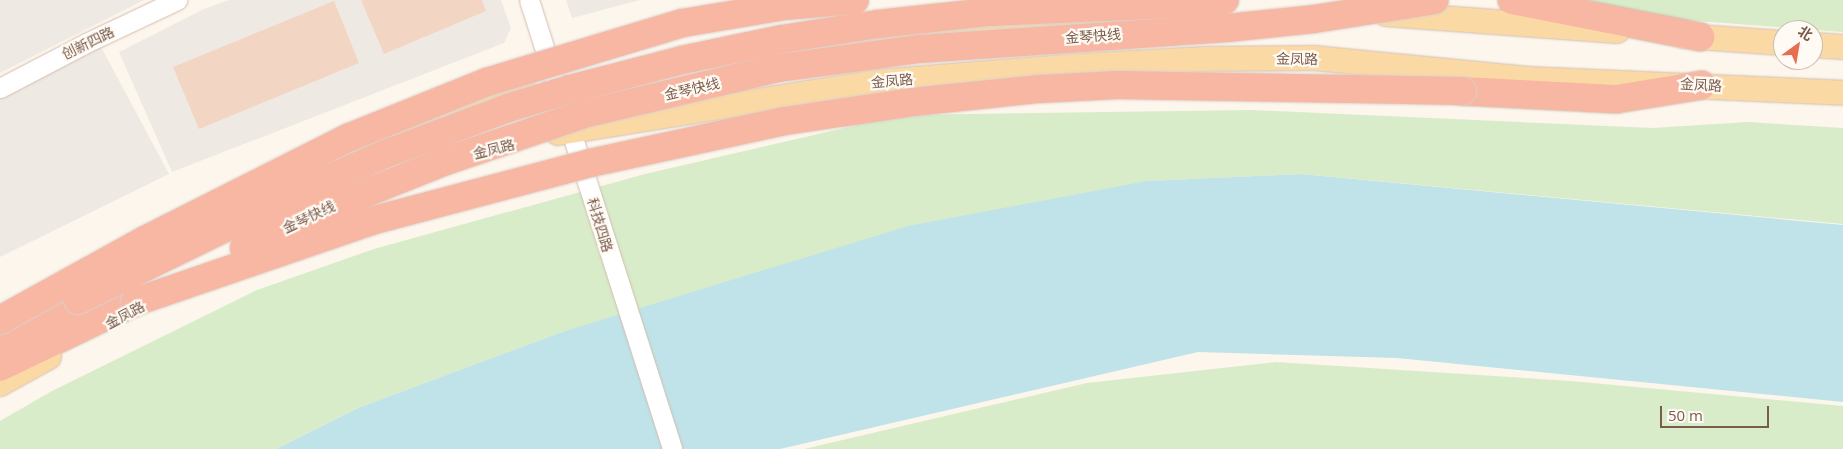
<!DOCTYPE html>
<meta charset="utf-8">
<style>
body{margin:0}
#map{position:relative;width:1843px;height:449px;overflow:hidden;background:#fdf6ec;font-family:"Open Sans","Noto Sans SC",sans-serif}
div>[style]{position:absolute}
.industrial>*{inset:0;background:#efe9e4}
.green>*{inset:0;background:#d8ecc9}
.water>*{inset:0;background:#bfe3e8}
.building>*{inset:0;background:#f3d5c3}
.roads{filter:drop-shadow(0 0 1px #d1beb0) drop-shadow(0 0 1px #d1beb0)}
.minor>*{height:19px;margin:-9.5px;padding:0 9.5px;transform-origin:9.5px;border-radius:9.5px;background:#fff}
.major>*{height:24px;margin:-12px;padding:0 12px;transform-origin:12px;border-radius:12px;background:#fbd9a5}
.highway>*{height:28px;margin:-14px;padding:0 14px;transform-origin:14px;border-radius:14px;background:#f7b7a3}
.bridges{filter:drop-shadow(0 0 1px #dad1cd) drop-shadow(0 0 1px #dad1cd)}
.highway-bridge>*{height:28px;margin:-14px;padding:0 14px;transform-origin:14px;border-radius:14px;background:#f7b7a3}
span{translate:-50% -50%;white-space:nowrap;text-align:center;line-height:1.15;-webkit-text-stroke:4.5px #fffaf3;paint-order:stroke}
.street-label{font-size:14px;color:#7a5c4d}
.north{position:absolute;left:1773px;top:20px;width:50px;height:50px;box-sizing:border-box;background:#fffaf3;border:1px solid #cabbb1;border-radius:50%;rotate:32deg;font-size:14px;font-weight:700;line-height:20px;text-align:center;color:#7a5c4d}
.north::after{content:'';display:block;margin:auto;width:18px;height:22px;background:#e76f51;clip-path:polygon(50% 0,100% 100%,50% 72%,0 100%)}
.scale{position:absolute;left:1660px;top:406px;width:109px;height:22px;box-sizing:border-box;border:2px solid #7a5c4d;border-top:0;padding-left:6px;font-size:15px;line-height:18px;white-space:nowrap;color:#7a5c4d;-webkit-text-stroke:4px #fffaf3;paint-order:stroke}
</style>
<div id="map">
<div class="industrial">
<div style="clip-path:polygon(0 0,144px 0,0 73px)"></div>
<div style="clip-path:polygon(229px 0,501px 0,511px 28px,504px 43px,172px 172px,119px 52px,204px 9px)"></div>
<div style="clip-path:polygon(566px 0,640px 0,572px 18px)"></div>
<div style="clip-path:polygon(100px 45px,169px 174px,0 257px,0 97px)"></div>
</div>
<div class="green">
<div style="clip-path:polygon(1533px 0,1843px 0,1843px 32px,1514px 7px)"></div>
<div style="clip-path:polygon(1252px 110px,1652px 128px,1748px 122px,1843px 128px,1843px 224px,1301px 174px,1147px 181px,562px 332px,358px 408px,276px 449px,0 449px,0 421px,52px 391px,257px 290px,374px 249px,645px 174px,900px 115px)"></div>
<div style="clip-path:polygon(1276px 362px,1571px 381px,1843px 406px,1843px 449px,804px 449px,1087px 383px)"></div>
</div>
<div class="water">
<div style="clip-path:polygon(1301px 174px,1843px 225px,1843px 402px,1397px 358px,1198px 352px,780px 449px,276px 449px,358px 408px,562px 332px,908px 226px,1147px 181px)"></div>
</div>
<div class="building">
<div style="clip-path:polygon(361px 0,482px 0,486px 11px,384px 54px)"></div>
<div style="clip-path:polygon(334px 1px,359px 63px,199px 129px,173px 67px)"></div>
</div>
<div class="roads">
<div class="minor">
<div style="left:529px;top:0;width:471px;rotate:72.3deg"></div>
<div style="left:0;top:88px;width:97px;rotate:-27.6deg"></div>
<div style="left:86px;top:43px;width:101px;rotate:-25.3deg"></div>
</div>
<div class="major">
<div style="left:1386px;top:14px;width:232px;rotate:4.2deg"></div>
<div style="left:1683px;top:36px;width:100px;rotate:4deg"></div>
<div style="left:827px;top:44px;width:207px;rotate:-5deg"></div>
<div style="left:1033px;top:26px;width:145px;rotate:-3.2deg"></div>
<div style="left:1813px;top:45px;width:30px;rotate:4deg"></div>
<div style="left:558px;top:133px;width:322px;rotate:-9.1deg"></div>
<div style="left:876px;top:82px;width:200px;rotate:-4.6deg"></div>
<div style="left:1075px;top:66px;width:129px;rotate:-3.1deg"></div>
<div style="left:1204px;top:59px;width:110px;rotate:-0.5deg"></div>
<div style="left:1314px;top:58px;width:215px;rotate:5.6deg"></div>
<div style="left:1528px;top:79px;width:315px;rotate:2.5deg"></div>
<div style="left:307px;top:172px;width:148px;rotate:-23.1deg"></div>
<div style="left:443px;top:114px;width:84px;rotate:-16.7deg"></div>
<div style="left:0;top:384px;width:56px;rotate:-28.9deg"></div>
</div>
<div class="highway">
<div style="left:1512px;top:0;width:192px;rotate:11.1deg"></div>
<div style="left:1462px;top:91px;width:154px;rotate:3deg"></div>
<div style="left:1616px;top:99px;width:87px;rotate:-9.2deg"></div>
<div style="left:0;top:342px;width:89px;rotate:-28.3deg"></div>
<div style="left:0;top:367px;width:150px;rotate:-25.7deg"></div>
</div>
</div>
<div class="bridges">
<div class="highway-bridge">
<div style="left:244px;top:248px;width:85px;rotate:-25.7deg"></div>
<div style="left:321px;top:211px;width:135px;rotate:-21.8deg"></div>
<div style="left:446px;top:161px;width:146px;rotate:-18.8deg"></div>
<div style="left:584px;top:114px;width:200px;rotate:-13.3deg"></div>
<div style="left:779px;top:68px;width:142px;rotate:-7.7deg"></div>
<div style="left:920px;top:49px;width:308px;rotate:-3.9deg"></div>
<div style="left:1227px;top:28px;width:87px;rotate:-5.9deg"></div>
<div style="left:1314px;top:19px;width:122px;rotate:-8.9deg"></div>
<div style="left:78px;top:300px;width:243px;rotate:-26.1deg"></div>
<div style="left:296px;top:193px;width:97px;rotate:-23.7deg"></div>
<div style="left:385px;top:154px;width:131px;rotate:-20.5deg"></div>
<div style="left:508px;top:108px;width:65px;rotate:-17deg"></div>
<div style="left:570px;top:89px;width:116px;rotate:-14.5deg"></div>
<div style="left:682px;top:60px;width:102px;rotate:-11.9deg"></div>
<div style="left:782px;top:39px;width:97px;rotate:-8.9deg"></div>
<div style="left:878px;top:24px;width:112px;rotate:-6.2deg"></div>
<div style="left:989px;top:12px;width:207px;rotate:-2.5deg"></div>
<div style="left:1196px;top:3px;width:29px;rotate:-6deg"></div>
<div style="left:135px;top:302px;width:250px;rotate:-18.9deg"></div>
<div style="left:371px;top:221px;width:227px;rotate:-14.8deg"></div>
<div style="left:590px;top:163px;width:199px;rotate:-12.2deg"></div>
<div style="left:785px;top:121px;width:129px;rotate:-8.4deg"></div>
<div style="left:913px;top:102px;width:127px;rotate:-5.9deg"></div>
<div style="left:1039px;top:89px;width:78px;rotate:-2.9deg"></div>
<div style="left:1117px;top:85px;width:345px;rotate:1deg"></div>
<div style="left:0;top:320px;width:166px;rotate:-28.9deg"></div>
<div style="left:145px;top:240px;width:229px;rotate:-26.7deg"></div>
<div style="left:350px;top:137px;width:148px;rotate:-21.9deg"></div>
<div style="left:487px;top:82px;width:205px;rotate:-16.8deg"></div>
<div style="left:683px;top:23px;width:103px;rotate:-9.5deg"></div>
<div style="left:785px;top:6px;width:70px;rotate:-4.9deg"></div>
</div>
</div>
<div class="street-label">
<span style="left:1093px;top:36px;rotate:-4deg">金琴快线</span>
<span style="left:88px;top:43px;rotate:-26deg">创新四路</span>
<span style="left:1297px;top:59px;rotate:1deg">金凤路</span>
<span style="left:892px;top:81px;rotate:-5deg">金凤路</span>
<span style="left:1701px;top:85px;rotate:3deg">金凤路</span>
<span style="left:692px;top:89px;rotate:-13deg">金琴快线</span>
<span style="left:494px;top:149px;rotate:-14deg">金凤路</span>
<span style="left:309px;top:217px;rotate:-25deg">金琴快线</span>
<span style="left:600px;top:225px;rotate:73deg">科技四路</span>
<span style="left:125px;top:315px;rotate:-28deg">金凤路</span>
</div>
<div class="north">北</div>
<div class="scale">50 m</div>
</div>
